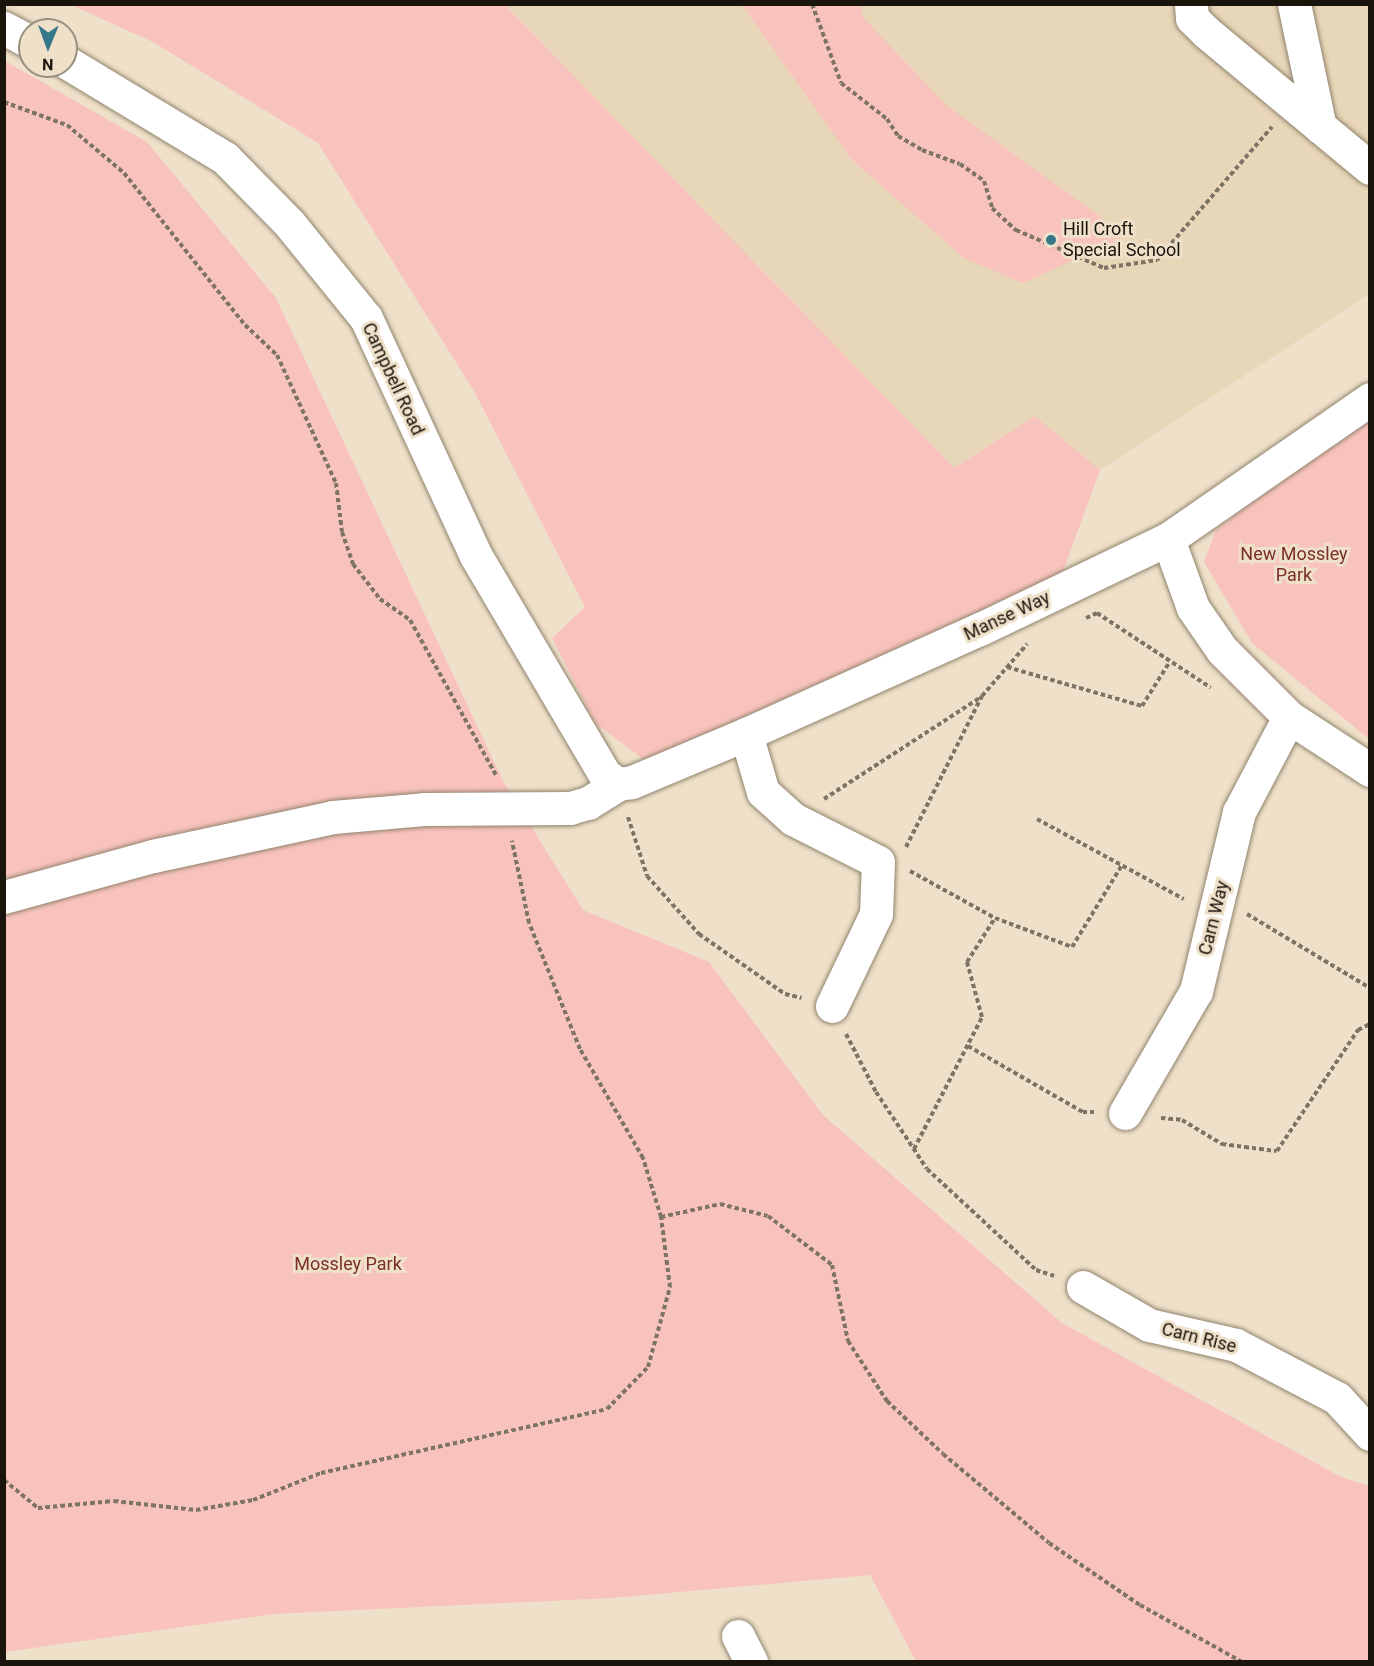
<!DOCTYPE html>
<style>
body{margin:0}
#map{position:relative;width:1374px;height:1666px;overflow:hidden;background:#efe0c9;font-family:Roboto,sans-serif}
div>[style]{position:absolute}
.built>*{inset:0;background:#e8d6b8}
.green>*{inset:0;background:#f9c3bd}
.path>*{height:4px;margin-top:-2px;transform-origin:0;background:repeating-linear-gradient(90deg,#7e7465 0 4.5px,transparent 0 7.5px)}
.roads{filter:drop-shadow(0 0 2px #90836d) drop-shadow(0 0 2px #90836d)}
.minor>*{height:33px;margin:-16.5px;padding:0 16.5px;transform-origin:16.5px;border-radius:16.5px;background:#fff}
.dots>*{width:16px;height:16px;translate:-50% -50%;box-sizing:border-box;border:3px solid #efe0c9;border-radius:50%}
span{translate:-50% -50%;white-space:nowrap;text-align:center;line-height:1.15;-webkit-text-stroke:6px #efe0c9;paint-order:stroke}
.poi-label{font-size:18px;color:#19140c}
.left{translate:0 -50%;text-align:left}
.street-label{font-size:18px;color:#19140c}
.park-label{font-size:18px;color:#7a2f2c}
.frame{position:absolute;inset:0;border:6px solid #19140c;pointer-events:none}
.north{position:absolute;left:18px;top:18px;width:60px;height:60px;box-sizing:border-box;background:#efe0c9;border:2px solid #998e7d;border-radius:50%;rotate:181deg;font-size:16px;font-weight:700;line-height:24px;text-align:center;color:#19140c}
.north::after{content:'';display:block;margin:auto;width:21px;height:27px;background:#347788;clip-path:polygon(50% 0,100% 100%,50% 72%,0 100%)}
</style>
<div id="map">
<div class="built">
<div style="clip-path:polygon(505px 5px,1369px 5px,1369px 294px,1100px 470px,1035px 416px,954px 468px)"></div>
</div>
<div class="green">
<div style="clip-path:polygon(71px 5px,505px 5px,954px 468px,1035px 416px,1100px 470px,1062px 574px,646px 761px,595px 723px,552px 638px,585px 607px,474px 391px,318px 143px,153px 42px)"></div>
<div style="clip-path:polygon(742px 5px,862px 5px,862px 16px,946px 105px,1127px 236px,1023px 283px,964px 258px,852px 160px)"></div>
<div style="clip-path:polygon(5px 61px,147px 142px,276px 298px,504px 783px,583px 910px,709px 962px,823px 1115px,1062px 1323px,1341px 1477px,1369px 1486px,1370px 1661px,916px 1661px,870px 1575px,612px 1598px,273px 1614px,5px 1652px)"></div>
<div style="clip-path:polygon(1369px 413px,1369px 739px,1252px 643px,1204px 562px,1216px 530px)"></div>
</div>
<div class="path">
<div style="left:812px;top:4px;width:84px;rotate:69.8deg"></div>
<div style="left:841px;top:83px;width:58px;rotate:38deg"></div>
<div style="left:887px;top:119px;width:20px;rotate:57deg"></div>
<div style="left:898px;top:136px;width:28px;rotate:30deg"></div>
<div style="left:922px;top:150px;width:40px;rotate:20.2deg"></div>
<div style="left:960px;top:164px;width:29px;rotate:35deg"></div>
<div style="left:984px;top:181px;width:28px;rotate:73deg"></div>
<div style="left:992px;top:208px;width:33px;rotate:43deg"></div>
<div style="left:1016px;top:230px;width:96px;rotate:23.4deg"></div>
<div style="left:1104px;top:268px;width:54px;rotate:-8.6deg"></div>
<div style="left:1157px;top:260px;width:176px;rotate:-49.2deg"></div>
<div style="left:4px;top:102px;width:67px;rotate:20.1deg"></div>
<div style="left:67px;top:125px;width:75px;rotate:40.1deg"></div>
<div style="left:124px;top:173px;width:194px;rotate:51.5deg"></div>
<div style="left:245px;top:325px;width:44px;rotate:43.2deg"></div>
<div style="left:277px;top:355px;width:141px;rotate:65.3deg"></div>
<div style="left:336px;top:483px;width:49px;rotate:83deg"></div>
<div style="left:342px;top:532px;width:34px;rotate:71deg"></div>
<div style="left:353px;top:564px;width:44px;rotate:52.4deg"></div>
<div style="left:380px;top:599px;width:37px;rotate:35deg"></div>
<div style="left:410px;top:620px;width:177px;rotate:61deg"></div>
<div style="left:1086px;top:618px;width:12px;rotate:-24deg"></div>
<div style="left:1097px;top:613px;width:136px;rotate:33.3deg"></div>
<div style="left:1007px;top:667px;width:141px;rotate:16.1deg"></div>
<div style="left:1142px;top:706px;width:51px;rotate:-57.9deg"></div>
<div style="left:824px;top:799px;width:187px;rotate:-33deg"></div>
<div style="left:628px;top:817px;width:62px;rotate:72.1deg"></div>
<div style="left:647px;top:876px;width:78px;rotate:48.1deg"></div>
<div style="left:699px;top:934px;width:105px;rotate:34.9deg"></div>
<div style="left:785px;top:994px;width:17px;rotate:13deg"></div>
<div style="left:1037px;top:819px;width:167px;rotate:28.6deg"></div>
<div style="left:906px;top:847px;width:169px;rotate:-63.3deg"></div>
<div style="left:982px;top:696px;width:69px;rotate:-49.1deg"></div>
<div style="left:910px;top:871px;width:97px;rotate:28.9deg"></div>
<div style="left:995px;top:918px;width:82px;rotate:20.6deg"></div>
<div style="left:1072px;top:947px;width:96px;rotate:-58.6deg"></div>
<div style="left:1247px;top:914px;width:144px;rotate:31deg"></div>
<div style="left:846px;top:1034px;width:65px;rotate:62.7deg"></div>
<div style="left:876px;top:1092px;width:92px;rotate:56.5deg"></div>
<div style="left:927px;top:1169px;width:149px;rotate:42.8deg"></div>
<div style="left:1036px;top:1270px;width:19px;rotate:18deg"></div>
<div style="left:968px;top:1046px;width:133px;rotate:29.9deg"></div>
<div style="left:1083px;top:1112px;width:11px"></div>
<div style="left:1161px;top:1118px;width:21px;rotate:5deg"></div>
<div style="left:1182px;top:1120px;width:47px;rotate:31deg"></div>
<div style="left:1222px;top:1144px;width:55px;rotate:7.3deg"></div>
<div style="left:1277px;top:1151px;width:146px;rotate:-56.2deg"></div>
<div style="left:1358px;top:1030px;width:13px;rotate:-27deg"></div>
<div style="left:914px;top:1149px;width:148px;rotate:-62.7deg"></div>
<div style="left:982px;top:1017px;width:57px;rotate:-105.3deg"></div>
<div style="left:967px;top:962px;width:52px;rotate:-57.5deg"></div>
<div style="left:661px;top:1217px;width:60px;rotate:-12.4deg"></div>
<div style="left:720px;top:1204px;width:49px;rotate:14deg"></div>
<div style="left:768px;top:1216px;width:81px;rotate:37.4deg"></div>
<div style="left:832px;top:1265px;width:78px;rotate:78.1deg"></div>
<div style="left:848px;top:1341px;width:72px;rotate:57deg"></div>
<div style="left:887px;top:1401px;width:77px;rotate:43.4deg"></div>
<div style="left:943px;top:1454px;width:138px;rotate:40deg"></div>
<div style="left:1049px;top:1543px;width:110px;rotate:34.3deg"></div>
<div style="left:1140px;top:1605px;width:117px;rotate:29.2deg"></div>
<div style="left:4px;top:1480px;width:44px;rotate:39.5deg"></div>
<div style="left:38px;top:1508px;width:76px;rotate:-5.3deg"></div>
<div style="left:114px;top:1501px;width:82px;rotate:6.3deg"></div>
<div style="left:196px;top:1510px;width:58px;rotate:-10deg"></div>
<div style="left:253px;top:1500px;width:73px;rotate:-21.7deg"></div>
<div style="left:321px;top:1473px;width:293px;rotate:-12.6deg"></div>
<div style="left:607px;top:1409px;width:59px;rotate:-45.7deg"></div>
<div style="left:648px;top:1367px;width:83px;rotate:-74.6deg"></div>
<div style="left:670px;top:1287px;width:71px;rotate:-97.3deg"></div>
<div style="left:661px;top:1217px;width:62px;rotate:-107deg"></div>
<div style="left:643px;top:1158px;width:126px;rotate:-120deg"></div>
<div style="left:580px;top:1049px;width:136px;rotate:-112deg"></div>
<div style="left:529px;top:923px;width:84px;rotate:-101.7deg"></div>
</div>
<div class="roads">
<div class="minor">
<div style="left:1191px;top:4px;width:14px;rotate:86deg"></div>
<div style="left:1192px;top:18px;width:20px;rotate:45deg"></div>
<div style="left:1206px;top:32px;width:213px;rotate:39.7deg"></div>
<div style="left:1294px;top:4px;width:126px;rotate:78.1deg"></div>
<div style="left:4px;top:28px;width:30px;rotate:28deg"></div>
<div style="left:66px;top:62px;width:186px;rotate:31.1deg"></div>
<div style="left:225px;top:158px;width:91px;rotate:45.4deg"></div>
<div style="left:289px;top:223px;width:122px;rotate:51deg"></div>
<div style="left:366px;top:318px;width:262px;rotate:65.2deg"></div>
<div style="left:476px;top:556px;width:254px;rotate:59.5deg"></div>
<div style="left:605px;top:775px;width:16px;rotate:35deg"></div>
<div style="left:1168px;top:539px;width:73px;rotate:70.1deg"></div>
<div style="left:1193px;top:608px;width:51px;rotate:55.4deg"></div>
<div style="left:1222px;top:650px;width:95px;rotate:45deg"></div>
<div style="left:1289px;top:717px;width:97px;rotate:33.2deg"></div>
<div style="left:746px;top:734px;width:60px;rotate:73.7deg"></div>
<div style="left:763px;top:792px;width:40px;rotate:42deg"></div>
<div style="left:793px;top:819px;width:95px;rotate:26.8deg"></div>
<div style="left:878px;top:862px;width:52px;rotate:92.2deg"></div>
<div style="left:876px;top:914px;width:102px;rotate:115.6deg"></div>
<div style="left:618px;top:784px;width:14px;rotate:-8deg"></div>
<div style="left:632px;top:782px;width:124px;rotate:-22.8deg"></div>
<div style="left:746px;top:734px;width:256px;rotate:-24.2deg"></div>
<div style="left:980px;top:629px;width:208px;rotate:-25.6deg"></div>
<div style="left:1168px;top:539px;width:246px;rotate:-34.7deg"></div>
<div style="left:4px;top:897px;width:155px;rotate:-15.4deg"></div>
<div style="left:153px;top:856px;width:184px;rotate:-12.2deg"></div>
<div style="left:333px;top:817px;width:91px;rotate:-5deg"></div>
<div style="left:424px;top:809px;width:146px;rotate:-0.4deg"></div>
<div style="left:570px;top:808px;width:19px;rotate:-16deg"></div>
<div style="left:588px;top:803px;width:36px;rotate:-32deg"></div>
<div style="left:1125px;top:1113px;width:141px;rotate:-59.8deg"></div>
<div style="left:1196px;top:991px;width:184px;rotate:-76.5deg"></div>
<div style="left:1239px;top:812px;width:107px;rotate:-62.2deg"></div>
<div style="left:1083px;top:1287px;width:76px;rotate:29.9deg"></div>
<div style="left:1149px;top:1325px;width:89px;rotate:12.9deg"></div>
<div style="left:1236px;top:1345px;width:114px;rotate:27.7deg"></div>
<div style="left:1337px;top:1398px;width:49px;rotate:47.5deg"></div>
<div style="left:738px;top:1636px;width:29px;rotate:63deg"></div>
</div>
</div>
<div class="dots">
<div style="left:1051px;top:240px;background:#347788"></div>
</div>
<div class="poi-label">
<span class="left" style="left:1063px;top:240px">Hill Croft<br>Special School</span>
</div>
<div class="street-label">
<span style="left:393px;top:379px;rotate:65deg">Campbell Road</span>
<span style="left:1007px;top:616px;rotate:-25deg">Manse Way</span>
<span style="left:1214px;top:918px;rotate:-76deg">Carn Way</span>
<span style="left:1199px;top:1338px;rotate:14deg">Carn Rise</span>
</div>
<div class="park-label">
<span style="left:1294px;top:565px">New Mossley<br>Park</span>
<span style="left:348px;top:1264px">Mossley Park</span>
</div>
<div class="frame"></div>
<div class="north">N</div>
</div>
